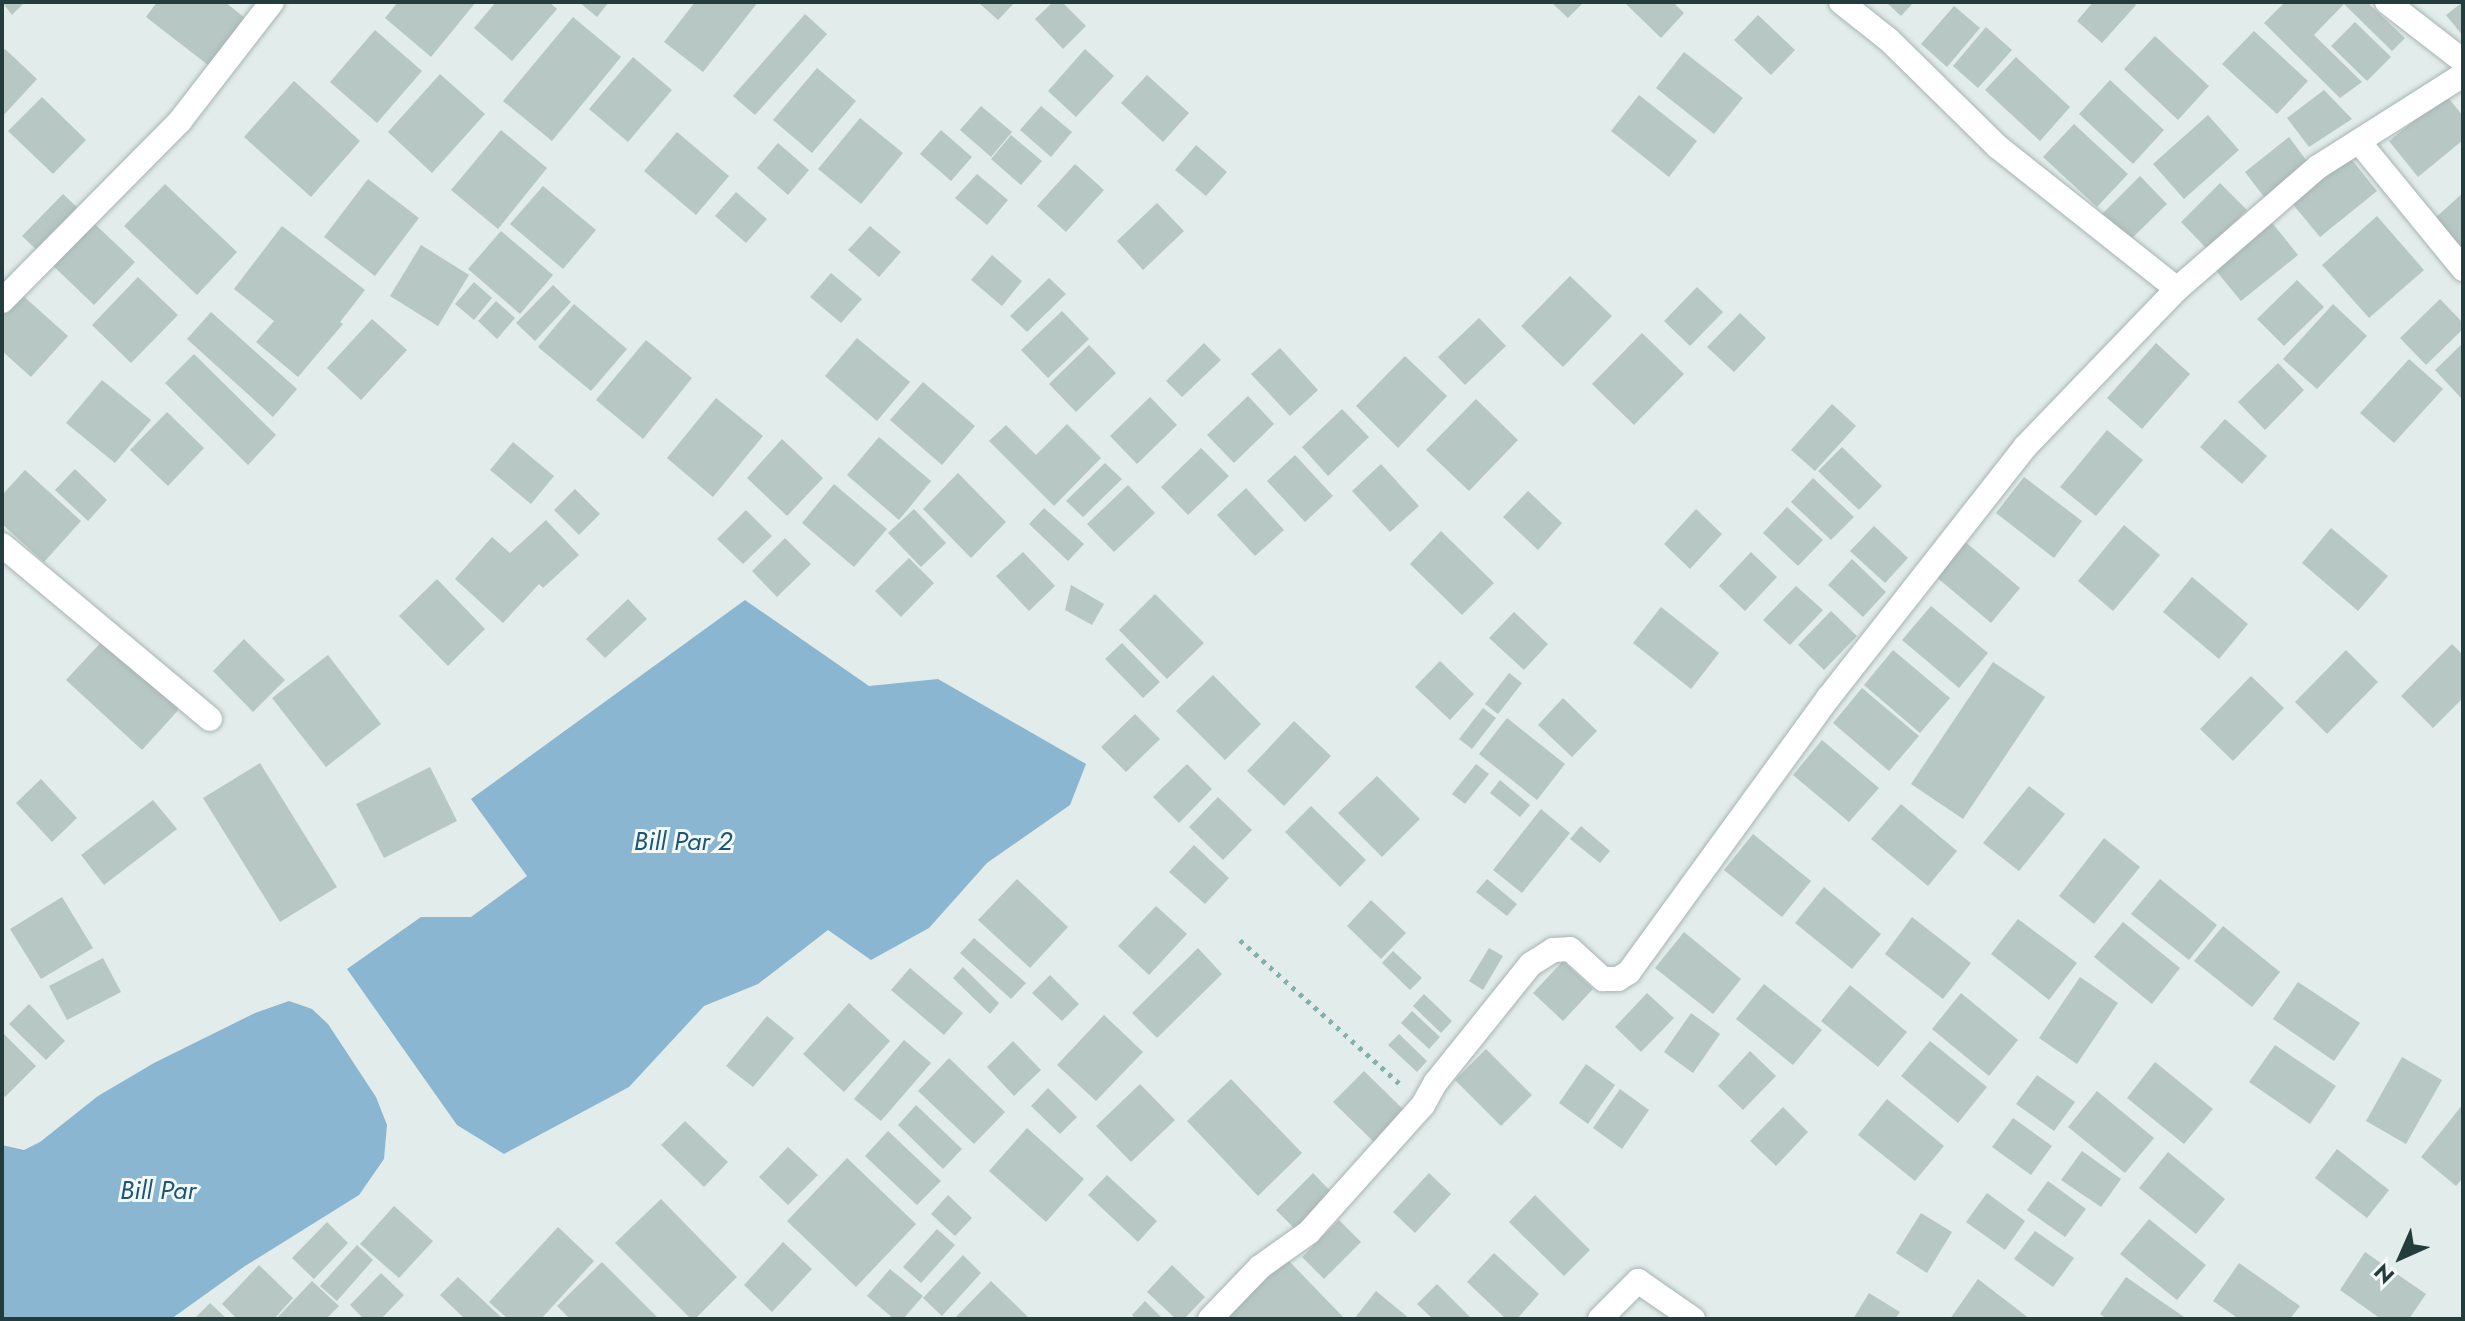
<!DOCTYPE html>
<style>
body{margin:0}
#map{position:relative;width:2465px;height:1321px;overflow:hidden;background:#e2ecea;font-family:Jost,sans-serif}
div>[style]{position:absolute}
.water>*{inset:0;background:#8ab6d1}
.building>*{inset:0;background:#b7c7c4}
.path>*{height:5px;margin-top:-2.5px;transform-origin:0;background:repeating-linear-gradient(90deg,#83b0ab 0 4px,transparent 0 10px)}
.roads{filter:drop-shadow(0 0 2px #a5b4b2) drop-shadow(0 0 2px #a5b4b2)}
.minor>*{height:24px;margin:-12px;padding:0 12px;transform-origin:12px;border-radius:12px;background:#fff}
span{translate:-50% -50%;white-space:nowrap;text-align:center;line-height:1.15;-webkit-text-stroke:6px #f3f9f7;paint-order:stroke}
.water-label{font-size:26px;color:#1c5579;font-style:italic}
.frame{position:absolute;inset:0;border:4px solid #223d3c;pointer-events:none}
.north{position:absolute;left:2361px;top:1217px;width:80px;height:80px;-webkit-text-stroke:6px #f3f9f7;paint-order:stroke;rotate:225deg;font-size:22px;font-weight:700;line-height:32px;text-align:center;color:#223d3c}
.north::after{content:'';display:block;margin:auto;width:28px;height:36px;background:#223d3c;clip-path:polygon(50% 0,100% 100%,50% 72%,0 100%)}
</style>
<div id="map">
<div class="water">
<div style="clip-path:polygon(745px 600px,869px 686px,938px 679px,1086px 764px,1070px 805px,987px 863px,929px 928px,871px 960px,828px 930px,758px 984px,704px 1006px,629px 1087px,504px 1154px,457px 1125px,347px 969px,421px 917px,471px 917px,527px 876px,471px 799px)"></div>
<div style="clip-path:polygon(289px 1001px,312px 1009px,328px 1024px,376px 1097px,387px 1125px,384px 1159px,359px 1195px,245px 1266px,171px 1319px,2px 1319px,2px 1145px,24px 1150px,40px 1142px,98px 1096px,154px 1063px,255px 1013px)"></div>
</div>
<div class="building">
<div style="clip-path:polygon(2px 2px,25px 2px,12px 15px)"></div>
<div style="clip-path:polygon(157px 2px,225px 2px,245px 18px,208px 65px,146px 17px)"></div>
<div style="clip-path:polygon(398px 2px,476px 2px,431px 57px,385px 18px)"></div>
<div style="clip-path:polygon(496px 2px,549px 2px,557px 9px,512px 61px,474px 28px)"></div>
<div style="clip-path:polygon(579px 2px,609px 2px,597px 17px)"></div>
<div style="clip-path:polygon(695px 2px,758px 2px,703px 72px,664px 42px)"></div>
<div style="clip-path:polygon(978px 2px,1015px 2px,998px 20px)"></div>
<div style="clip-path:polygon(1053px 2px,1062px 2px,1086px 26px,1063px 49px,1035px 19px)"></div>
<div style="clip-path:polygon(1551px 2px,1584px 2px,1568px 18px)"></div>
<div style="clip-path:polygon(1624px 2px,1673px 2px,1684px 13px,1661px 38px)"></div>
<div style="clip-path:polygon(1886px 2px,1914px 2px,1901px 16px)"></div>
<div style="clip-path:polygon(2093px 2px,2132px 2px,2136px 5px,2102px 43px,2077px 21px)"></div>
<div style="clip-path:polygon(2285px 2px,2367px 2px,2405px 38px,2392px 51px,2344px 4px,2314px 35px,2362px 82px,2340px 98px,2264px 23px)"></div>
<div style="clip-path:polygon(2463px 2px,2463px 36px,2446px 15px)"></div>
<div style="clip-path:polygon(1954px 6px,1980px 28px,1947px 67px,1921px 44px)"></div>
<div style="clip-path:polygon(805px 14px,827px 34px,755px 115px,733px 96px)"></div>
<div style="clip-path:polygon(1758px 15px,1795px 50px,1771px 75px,1734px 40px)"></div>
<div style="clip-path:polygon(573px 17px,621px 57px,552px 141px,503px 101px)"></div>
<div style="clip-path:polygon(2355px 22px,2391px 57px,2367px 81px,2331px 46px)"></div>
<div style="clip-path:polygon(1986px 27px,2012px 50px,1978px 88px,1953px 66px)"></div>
<div style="clip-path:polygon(375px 30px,422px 71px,377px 123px,330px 82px)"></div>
<div style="clip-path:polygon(2254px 31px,2308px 81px,2277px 114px,2222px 64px)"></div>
<div style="clip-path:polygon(2155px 36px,2209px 86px,2178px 120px,2124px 69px)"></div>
<div style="clip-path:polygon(5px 49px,37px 79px,2px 117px,2px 52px)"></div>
<div style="clip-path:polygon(1085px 49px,1114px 76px,1076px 117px,1048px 91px)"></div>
<div style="clip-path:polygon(1684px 52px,1743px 98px,1714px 134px,1656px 88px)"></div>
<div style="clip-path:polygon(633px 57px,672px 90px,628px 142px,589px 109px)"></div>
<div style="clip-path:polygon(2016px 57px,2070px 107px,2040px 141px,1985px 90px)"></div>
<div style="clip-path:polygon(817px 68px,856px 101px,812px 153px,773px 120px)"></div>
<div style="clip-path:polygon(440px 74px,485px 114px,432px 173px,388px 132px)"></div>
<div style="clip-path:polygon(1147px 75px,1189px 113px,1163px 142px,1121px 103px)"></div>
<div style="clip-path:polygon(2110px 80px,2164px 130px,2133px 164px,2079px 114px)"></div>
<div style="clip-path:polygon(294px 81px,360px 141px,311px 197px,244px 137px)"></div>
<div style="clip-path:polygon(2324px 90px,2352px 119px,2309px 147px,2287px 118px)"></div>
<div style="clip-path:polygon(1639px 95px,1697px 141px,1669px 177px,1611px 131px)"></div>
<div style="clip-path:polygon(2446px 95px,2463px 116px,2463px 140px,2418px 177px,2389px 141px)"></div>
<div style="clip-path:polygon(42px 97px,86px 140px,53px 174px,8px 131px)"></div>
<div style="clip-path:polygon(981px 106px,1012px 132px,991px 157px,960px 130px)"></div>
<div style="clip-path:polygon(1041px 106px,1072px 132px,1051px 157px,1020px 130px)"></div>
<div style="clip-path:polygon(2208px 115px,2239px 150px,2184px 199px,2153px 164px)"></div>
<div style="clip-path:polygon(860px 118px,903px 153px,861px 204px,818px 169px)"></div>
<div style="clip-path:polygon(2074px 124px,2128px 174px,2097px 207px,2043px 157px)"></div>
<div style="clip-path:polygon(501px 130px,547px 168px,498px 229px,451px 190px)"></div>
<div style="clip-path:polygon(941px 130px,972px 157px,951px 181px,920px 154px)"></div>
<div style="clip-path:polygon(677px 132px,729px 176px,696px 215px,644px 171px)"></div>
<div style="clip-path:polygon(1011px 135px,1042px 161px,1021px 185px,991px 159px)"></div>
<div style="clip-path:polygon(2289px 137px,2312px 168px,2268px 202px,2245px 172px)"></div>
<div style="clip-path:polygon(778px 143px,809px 170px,788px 195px,757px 168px)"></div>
<div style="clip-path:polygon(1196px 145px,1227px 172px,1206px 196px,1175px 170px)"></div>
<div style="clip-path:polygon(2348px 155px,2377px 191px,2320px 237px,2291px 202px)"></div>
<div style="clip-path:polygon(1075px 164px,1104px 190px,1066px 232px,1037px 206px)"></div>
<div style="clip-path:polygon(977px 174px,1008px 200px,987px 225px,955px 198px)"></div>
<div style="clip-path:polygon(2140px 176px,2167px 204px,2127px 243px,2101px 215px)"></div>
<div style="clip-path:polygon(368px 179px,419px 218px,375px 276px,324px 237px)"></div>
<div style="clip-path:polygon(2220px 183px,2247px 210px,2207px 249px,2181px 222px)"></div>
<div style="clip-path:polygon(165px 184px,237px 252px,197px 295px,124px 226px)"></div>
<div style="clip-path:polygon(543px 186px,596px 230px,563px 269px,510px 224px)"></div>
<div style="clip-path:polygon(736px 192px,767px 219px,746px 243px,715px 216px)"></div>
<div style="clip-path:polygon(2463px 193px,2463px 250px,2435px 218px)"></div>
<div style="clip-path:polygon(63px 194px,135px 262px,94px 305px,22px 236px)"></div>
<div style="clip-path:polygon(1157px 203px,1184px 231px,1143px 270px,1117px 241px)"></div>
<div style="clip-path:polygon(2377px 216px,2424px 270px,2369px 318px,2322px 265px)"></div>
<div style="clip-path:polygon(2269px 219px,2298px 255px,2241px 301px,2212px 266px)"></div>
<div style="clip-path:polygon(282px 226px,365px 290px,340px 322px,343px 324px,298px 377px,256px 342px,274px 321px,234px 289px)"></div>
<div style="clip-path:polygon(870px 226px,901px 252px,879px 277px,848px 250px)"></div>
<div style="clip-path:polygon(501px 231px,553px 275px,520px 314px,468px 269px)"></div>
<div style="clip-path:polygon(421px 245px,469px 275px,438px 326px,390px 296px)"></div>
<div style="clip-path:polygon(992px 255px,1022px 281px,1002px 306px,971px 280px)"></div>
<div style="clip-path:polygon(831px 273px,862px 299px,841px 323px,810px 297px)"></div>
<div style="clip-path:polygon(1570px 276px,1612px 316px,1563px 367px,1521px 326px)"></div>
<div style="clip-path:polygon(2px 277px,68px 336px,31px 377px,2px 351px)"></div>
<div style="clip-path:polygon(138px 277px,178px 315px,131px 363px,92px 325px)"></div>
<div style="clip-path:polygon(1049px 278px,1066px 294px,1027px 332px,1010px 316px)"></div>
<div style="clip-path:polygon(2297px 280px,2324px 307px,2284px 346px,2257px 319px)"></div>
<div style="clip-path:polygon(474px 282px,492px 298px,474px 320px,455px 304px)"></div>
<div style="clip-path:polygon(553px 285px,571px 302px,535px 341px,516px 323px)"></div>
<div style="clip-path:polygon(1697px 287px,1723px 312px,1690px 346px,1664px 321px)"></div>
<div style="clip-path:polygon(2440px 299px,2463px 323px,2463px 329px,2426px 365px,2400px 338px)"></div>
<div style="clip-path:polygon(496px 301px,515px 318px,497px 339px,478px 321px)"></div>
<div style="clip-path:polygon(574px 304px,627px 349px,591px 391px,538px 347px)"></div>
<div style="clip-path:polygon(2333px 304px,2367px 336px,2317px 389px,2283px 359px)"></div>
<div style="clip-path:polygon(1062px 311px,1089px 339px,1048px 378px,1021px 350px)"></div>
<div style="clip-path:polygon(211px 312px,297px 389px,273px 417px,187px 339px)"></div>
<div style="clip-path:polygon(1740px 313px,1766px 338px,1734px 372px,1707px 347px)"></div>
<div style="clip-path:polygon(1479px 318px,1506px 346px,1465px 385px,1438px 357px)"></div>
<div style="clip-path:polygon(372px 319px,407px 350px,361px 400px,327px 368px)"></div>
<div style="clip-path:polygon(1642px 333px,1684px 374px,1634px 425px,1592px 384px)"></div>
<div style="clip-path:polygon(857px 338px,910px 382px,877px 421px,825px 376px)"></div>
<div style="clip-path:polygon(646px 340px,692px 378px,643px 439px,596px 400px)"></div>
<div style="clip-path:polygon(1204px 343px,1221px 360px,1182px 397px,1166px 381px)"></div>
<div style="clip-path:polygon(2156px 343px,2190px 374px,2142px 429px,2107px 398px)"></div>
<div style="clip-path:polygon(2463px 343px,2463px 396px,2461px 398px,2435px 370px)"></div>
<div style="clip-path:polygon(1089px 345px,1116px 373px,1076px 412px,1049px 384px)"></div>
<div style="clip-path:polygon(1280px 348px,1318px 390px,1290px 416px,1251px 374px)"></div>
<div style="clip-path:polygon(194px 354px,276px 435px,248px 465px,165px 383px)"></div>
<div style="clip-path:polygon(1405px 356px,1447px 396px,1398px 448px,1356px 406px)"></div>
<div style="clip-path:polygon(2409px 359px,2443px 389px,2394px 443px,2360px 413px)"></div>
<div style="clip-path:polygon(2278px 363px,2304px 390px,2265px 430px,2238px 402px)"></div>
<div style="clip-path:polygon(102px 380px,151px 420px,115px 463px,66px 423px)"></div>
<div style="clip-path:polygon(923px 382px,975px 426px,942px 465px,890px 420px)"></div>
<div style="clip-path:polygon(1248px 396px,1274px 424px,1234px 463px,1207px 435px)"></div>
<div style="clip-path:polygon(1150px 397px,1177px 425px,1137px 464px,1110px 436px)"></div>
<div style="clip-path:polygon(716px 398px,763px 436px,713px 497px,667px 458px)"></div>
<div style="clip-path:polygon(1476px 399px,1518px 440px,1469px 491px,1426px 450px)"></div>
<div style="clip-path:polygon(1832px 404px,1856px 426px,1815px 471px,1791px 450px)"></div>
<div style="clip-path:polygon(1342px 409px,1369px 437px,1328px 476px,1302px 447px)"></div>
<div style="clip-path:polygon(167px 412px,204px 448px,168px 486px,130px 450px)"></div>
<div style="clip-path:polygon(2225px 419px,2267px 456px,2242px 484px,2200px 447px)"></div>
<div style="clip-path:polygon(1067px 424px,1101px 458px,1054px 506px,989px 441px,1006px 425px,1036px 455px)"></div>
<div style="clip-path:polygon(2107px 430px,2143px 460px,2096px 516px,2060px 487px)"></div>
<div style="clip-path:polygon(879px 437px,931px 481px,899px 520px,847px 475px)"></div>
<div style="clip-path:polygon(782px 439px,823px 478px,787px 516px,747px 478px)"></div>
<div style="clip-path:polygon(513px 442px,554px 476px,531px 504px,490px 470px)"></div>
<div style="clip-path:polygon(1842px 447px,1882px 486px,1859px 510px,1818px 471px)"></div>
<div style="clip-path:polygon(1201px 448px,1229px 476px,1188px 515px,1161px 487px)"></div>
<div style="clip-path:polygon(1295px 455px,1333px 496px,1305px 522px,1267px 481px)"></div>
<div style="clip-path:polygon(1105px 463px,1122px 479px,1083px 517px,1066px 501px)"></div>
<div style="clip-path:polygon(1381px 464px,1419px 506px,1390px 532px,1352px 491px)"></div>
<div style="clip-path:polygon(75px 469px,107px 500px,88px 521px,55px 490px)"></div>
<div style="clip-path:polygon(25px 470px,81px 521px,44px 562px,2px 524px,2px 495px)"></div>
<div style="clip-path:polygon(958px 473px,1006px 522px,971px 558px,923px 509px)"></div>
<div style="clip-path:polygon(2024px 477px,2082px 521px,2054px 558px,1996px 513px)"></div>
<div style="clip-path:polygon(1813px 478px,1854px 517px,1831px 540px,1791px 502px)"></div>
<div style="clip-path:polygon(834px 484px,887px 529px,854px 567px,802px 523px)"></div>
<div style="clip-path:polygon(1128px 485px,1155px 513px,1114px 552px,1087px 524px)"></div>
<div style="clip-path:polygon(1246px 488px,1284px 530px,1255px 556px,1217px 515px)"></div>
<div style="clip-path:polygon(575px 489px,600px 514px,579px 535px,554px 510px)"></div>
<div style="clip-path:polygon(1528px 491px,1562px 523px,1538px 550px,1503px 517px)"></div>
<div style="clip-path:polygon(1787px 507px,1823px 540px,1798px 566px,1763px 533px)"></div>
<div style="clip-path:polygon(1044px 508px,1084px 544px,1068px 561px,1029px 524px)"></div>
<div style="clip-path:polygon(914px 509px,946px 543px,921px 567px,888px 533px)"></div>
<div style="clip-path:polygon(1696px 509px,1722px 534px,1690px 569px,1664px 544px)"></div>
<div style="clip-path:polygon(746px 510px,772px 536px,743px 564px,717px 539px)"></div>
<div style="clip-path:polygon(546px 520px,579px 555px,543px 588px,539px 584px,503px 623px,455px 579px,492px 537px,510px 553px)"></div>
<div style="clip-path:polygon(2124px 525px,2160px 555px,2113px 611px,2078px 581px)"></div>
<div style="clip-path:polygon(1874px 526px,1908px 558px,1885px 583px,1850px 551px)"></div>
<div style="clip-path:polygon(2331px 528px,2388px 576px,2358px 611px,2302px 563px)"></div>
<div style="clip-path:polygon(1441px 531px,1494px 583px,1462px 615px,1410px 564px)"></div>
<div style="clip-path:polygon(785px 538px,811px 564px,777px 597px,752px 571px)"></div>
<div style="clip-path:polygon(1963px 540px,2020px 588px,1991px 623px,1934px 575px)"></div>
<div style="clip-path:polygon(1023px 552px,1055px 586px,1029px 611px,996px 576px)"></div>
<div style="clip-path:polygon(1751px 552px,1777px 577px,1745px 611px,1719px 586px)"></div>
<div style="clip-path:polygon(909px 558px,934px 583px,901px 617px,875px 591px)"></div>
<div style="clip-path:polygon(1852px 559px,1886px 592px,1863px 617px,1828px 585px)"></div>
<div style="clip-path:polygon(2192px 577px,2248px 624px,2219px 659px,2163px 612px)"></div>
<div style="clip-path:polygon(437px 579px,485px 629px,448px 666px,399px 616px)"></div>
<div style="clip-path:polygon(1071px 585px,1104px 604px,1092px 625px,1065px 610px)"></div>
<div style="clip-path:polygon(1796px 586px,1823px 610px,1790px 645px,1763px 620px)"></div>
<div style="clip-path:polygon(1155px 594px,1204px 643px,1167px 679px,1119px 630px)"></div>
<div style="clip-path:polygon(628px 599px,647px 619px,605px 658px,586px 639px)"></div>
<div style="clip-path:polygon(1931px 606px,1988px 653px,1959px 688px,1902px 640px)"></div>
<div style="clip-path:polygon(1661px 607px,1719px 653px,1691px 689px,1633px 643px)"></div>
<div style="clip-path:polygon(1831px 611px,1857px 636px,1824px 670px,1798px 645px)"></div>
<div style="clip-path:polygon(1514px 612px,1548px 644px,1524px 670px,1489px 638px)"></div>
<div style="clip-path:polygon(106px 637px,182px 706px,142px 750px,66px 680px)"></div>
<div style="clip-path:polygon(244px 639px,285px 680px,253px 712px,213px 671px)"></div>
<div style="clip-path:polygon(1122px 643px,1160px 682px,1143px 698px,1105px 659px)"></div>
<div style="clip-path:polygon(2452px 644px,2463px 655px,2463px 698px,2433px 728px,2401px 696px)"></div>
<div style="clip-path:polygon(1893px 650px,1950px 698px,1920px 733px,1864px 685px)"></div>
<div style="clip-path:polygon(2346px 650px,2378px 682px,2327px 734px,2295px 702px)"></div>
<div style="clip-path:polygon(328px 655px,381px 724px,326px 767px,272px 698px)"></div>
<div style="clip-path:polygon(1440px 661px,1474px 694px,1450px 720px,1415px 687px)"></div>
<div style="clip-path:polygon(1993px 662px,2045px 697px,1963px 819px,1911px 784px)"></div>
<div style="clip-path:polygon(1509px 673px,1522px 683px,1498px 714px,1485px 704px)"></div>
<div style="clip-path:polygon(1213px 675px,1261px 724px,1225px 760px,1176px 711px)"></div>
<div style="clip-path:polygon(2251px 676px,2284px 708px,2233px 761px,2200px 729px)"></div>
<div style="clip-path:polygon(1862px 688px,1919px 736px,1889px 771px,1833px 723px)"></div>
<div style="clip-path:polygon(1563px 698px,1597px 731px,1572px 757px,1538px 725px)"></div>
<div style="clip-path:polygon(1483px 708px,1496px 718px,1472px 749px,1459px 739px)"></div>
<div style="clip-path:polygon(1135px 714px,1160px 739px,1126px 772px,1101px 747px)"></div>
<div style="clip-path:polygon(1507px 718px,1565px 764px,1537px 800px,1479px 754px)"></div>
<div style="clip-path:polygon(1294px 721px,1331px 756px,1284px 806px,1247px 771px)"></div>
<div style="clip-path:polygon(1822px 740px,1879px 788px,1849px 822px,1793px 775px)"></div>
<div style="clip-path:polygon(260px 763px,337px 887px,280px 922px,203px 798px)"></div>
<div style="clip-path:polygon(1187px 764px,1212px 789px,1179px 823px,1153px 797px)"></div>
<div style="clip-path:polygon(1476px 764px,1489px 774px,1465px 804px,1452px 794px)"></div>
<div style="clip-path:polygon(430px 767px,457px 821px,384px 858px,356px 804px)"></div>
<div style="clip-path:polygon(1377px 776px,1420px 819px,1382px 857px,1338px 813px)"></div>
<div style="clip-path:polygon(41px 779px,77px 818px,52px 842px,16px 803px)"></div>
<div style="clip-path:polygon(1500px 780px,1530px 805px,1520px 817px,1490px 793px)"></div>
<div style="clip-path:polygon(2029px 786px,2065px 814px,2019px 871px,1983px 843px)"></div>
<div style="clip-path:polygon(1218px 797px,1252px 830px,1223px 860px,1189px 827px)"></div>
<div style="clip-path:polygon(153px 800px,177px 829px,104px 885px,81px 855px)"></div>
<div style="clip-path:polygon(1901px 804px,1957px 851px,1928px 886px,1871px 839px)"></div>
<div style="clip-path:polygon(1311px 806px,1366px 860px,1340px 887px,1285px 832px)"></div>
<div style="clip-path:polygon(1541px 809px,1570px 833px,1522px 893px,1493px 870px)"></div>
<div style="clip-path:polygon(1581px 826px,1610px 851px,1600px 863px,1570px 839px)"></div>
<div style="clip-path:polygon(1753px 834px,1811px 881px,1782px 917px,1724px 870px)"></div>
<div style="clip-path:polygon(2104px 838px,2140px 867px,2094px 924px,2059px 896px)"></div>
<div style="clip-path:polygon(1194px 845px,1229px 878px,1205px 904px,1169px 872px)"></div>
<div style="clip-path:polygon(1017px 879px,1068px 927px,1030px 968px,978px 920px)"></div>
<div style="clip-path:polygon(1487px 879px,1517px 904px,1507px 916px,1476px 892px)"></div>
<div style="clip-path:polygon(2160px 879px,2217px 925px,2189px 960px,2131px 914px)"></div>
<div style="clip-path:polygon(1824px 887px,1881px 934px,1852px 969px,1795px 923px)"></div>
<div style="clip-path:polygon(62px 897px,93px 948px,41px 979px,10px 929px)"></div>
<div style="clip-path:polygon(1371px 900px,1406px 933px,1381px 959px,1347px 926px)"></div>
<div style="clip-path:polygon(1156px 906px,1187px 934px,1149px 975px,1118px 946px)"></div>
<div style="clip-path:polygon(1912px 917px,1971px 963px,1943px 999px,1885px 954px)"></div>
<div style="clip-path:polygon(2018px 919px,2077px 963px,2049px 1000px,1991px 954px)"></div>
<div style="clip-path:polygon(2123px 922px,2180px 968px,2152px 1004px,2094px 957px)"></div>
<div style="clip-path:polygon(2223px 926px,2280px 972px,2252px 1007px,2194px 961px)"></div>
<div style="clip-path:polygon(1684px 932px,1741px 979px,1713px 1014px,1655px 968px)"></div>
<div style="clip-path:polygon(974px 938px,1026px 983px,1011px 999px,960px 953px)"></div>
<div style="clip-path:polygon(1198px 948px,1222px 974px,1157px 1038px,1132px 1013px)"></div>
<div style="clip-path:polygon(1489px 948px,1503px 956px,1483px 990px,1469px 981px)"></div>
<div style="clip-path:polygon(1393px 951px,1422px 978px,1410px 990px,1382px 963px)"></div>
<div style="clip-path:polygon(103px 958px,121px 992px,67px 1020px,49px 986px)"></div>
<div style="clip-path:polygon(1563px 961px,1593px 989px,1563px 1021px,1533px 993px)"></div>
<div style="clip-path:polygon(963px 967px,999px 1003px,990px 1014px,953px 978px)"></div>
<div style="clip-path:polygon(910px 968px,963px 1013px,944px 1035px,891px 990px)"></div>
<div style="clip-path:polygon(1050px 975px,1079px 1004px,1062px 1021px,1032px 993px)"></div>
<div style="clip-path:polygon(2080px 977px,2118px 1003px,2077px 1064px,2039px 1038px)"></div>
<div style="clip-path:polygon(2298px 982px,2360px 1023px,2334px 1061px,2273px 1019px)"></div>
<div style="clip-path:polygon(1764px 984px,1822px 1030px,1793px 1065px,1736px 1019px)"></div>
<div style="clip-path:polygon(1850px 985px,1907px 1032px,1878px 1067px,1821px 1021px)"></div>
<div style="clip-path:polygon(1647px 993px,1674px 1018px,1641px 1052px,1615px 1027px)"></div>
<div style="clip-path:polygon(1961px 993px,2018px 1040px,1989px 1076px,1932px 1029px)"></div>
<div style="clip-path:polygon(1424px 994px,1452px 1021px,1441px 1033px,1413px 1006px)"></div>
<div style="clip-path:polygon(849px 1003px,890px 1041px,844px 1092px,803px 1054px)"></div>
<div style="clip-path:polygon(29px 1004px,65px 1041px,46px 1060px,9px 1024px)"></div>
<div style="clip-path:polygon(1412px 1011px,1440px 1037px,1429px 1049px,1401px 1023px)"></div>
<div style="clip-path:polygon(1691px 1013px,1720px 1034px,1693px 1073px,1664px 1052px)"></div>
<div style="clip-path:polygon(1104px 1015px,1143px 1052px,1096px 1101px,1057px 1065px)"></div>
<div style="clip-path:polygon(767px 1016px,794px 1038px,753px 1087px,726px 1066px)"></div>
<div style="clip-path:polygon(2px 1032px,36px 1066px,5px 1097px,2px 1094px)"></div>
<div style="clip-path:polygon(1399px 1034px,1427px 1061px,1417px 1072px,1388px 1045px)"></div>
<div style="clip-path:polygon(904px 1040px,931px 1063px,881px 1121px,854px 1099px)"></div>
<div style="clip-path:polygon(1013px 1041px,1041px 1070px,1014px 1096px,987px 1067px)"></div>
<div style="clip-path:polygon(1930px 1041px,1987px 1087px,1958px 1123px,1901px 1076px)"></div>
<div style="clip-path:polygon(2275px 1045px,2336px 1086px,2310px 1124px,2249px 1082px)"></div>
<div style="clip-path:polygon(1486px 1049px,1532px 1095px,1501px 1126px,1455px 1080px)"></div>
<div style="clip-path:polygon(1750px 1051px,1776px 1076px,1743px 1110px,1718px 1086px)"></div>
<div style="clip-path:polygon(2402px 1057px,2442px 1080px,2406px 1144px,2366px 1121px)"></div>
<div style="clip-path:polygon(949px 1058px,1005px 1112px,974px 1144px,918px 1091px)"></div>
<div style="clip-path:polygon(2155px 1062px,2213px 1109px,2184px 1144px,2127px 1098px)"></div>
<div style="clip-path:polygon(1586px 1064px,1615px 1085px,1588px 1124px,1559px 1103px)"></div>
<div style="clip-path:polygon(1364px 1071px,1410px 1116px,1379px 1147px,1333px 1102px)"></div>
<div style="clip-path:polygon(2037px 1075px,2075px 1102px,2054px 1131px,2016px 1104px)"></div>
<div style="clip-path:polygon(1231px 1079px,1302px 1153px,1258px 1196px,1187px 1121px)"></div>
<div style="clip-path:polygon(1140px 1084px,1175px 1120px,1131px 1162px,1096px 1126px)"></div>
<div style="clip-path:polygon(1048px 1088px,1077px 1117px,1060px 1134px,1031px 1106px)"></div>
<div style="clip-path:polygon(1620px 1089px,1649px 1110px,1622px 1149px,1593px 1128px)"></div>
<div style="clip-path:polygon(2097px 1091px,2154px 1138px,2125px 1173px,2068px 1127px)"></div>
<div style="clip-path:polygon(1887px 1099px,1944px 1146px,1915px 1181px,1858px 1135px)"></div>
<div style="clip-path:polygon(2463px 1104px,2463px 1178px,2456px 1186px,2421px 1157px)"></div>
<div style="clip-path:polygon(916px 1105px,962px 1149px,943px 1169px,898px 1125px)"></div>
<div style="clip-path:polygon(1783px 1107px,1808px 1132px,1776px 1166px,1750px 1141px)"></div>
<div style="clip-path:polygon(2013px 1118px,2052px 1146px,2031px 1175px,1992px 1147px)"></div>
<div style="clip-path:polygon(685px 1121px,728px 1162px,704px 1187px,661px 1145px)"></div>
<div style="clip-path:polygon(1027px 1128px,1084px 1179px,1046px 1222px,989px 1171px)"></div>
<div style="clip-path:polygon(888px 1131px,941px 1181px,917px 1205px,865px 1156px)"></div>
<div style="clip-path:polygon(788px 1147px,818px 1175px,788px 1205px,759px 1177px)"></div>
<div style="clip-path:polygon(2337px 1149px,2389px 1190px,2367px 1218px,2315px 1178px)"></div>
<div style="clip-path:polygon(2082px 1151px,2121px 1179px,2101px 1207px,2061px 1180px)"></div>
<div style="clip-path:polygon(2168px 1152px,2225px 1199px,2196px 1234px,2139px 1188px)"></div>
<div style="clip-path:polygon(847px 1158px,916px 1224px,856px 1287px,787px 1221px)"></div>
<div style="clip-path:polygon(1313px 1173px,1334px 1195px,1298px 1232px,1276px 1210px)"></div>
<div style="clip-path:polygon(1429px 1173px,1451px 1194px,1415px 1233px,1393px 1212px)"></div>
<div style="clip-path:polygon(1107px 1175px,1157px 1221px,1138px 1242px,1088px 1195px)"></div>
<div style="clip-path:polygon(2048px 1181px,2086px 1209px,2065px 1237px,2027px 1210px)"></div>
<div style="clip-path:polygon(1987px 1193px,2025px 1221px,2005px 1250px,1966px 1222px)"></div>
<div style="clip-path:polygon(948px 1195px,972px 1218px,955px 1236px,931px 1214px)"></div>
<div style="clip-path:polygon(1535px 1195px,1590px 1250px,1564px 1276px,1509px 1222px)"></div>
<div style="clip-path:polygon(661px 1199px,737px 1277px,695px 1319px,691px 1319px,615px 1243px)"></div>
<div style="clip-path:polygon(394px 1206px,433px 1241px,399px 1278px,360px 1244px)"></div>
<div style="clip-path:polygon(1921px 1213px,1952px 1232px,1927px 1273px,1896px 1253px)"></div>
<div style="clip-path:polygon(2149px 1219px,2206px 1265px,2177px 1300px,2120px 1254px)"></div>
<div style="clip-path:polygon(1339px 1220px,1361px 1242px,1324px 1279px,1302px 1257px)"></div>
<div style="clip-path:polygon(327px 1222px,348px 1243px,314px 1279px,292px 1258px)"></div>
<div style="clip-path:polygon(558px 1227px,594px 1261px,541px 1319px,508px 1319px,489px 1302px)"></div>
<div style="clip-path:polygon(937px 1229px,955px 1245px,921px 1283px,903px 1267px)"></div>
<div style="clip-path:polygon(2035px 1231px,2074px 1258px,2053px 1287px,2014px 1259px)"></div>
<div style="clip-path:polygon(783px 1242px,812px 1269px,772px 1312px,744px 1285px)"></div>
<div style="clip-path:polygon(357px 1245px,373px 1260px,337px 1301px,320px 1286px)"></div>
<div style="clip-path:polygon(2365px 1252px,2426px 1294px,2409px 1319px,2381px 1319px,2340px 1290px)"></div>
<div style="clip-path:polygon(1494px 1253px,1539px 1294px,1517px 1319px,1506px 1319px,1467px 1282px)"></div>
<div style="clip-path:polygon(963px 1255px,981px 1273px,942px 1316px,923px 1298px)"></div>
<div style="clip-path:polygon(1287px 1259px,1345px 1319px,1227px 1317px)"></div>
<div style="clip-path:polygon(602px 1262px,659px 1319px,570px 1319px,557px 1306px)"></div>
<div style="clip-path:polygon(2239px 1263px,2300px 1306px,2290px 1319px,2239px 1319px,2213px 1301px)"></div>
<div style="clip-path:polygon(259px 1265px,293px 1298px,274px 1319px,237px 1319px,222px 1304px)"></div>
<div style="clip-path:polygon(1172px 1265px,1205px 1297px,1184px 1319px,1176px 1319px,1147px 1292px)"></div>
<div style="clip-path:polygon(890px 1269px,923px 1296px,903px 1319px,894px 1319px,867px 1296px)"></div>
<div style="clip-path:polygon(381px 1273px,404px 1295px,381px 1319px,364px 1319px,350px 1305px)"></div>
<div style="clip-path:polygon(458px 1277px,503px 1319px,465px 1319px,440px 1295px)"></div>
<div style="clip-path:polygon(2126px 1277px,2187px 1319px,2107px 1319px,2100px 1314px)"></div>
<div style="clip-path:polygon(1978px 1279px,2030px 1319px,1950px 1319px)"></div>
<div style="clip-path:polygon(312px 1281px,339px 1306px,326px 1319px,276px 1319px)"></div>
<div style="clip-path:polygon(991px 1281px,1030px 1319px,954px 1319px)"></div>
<div style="clip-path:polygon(1437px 1284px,1472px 1319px,1433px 1319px,1417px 1304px)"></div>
<div style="clip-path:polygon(1376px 1291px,1410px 1319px,1354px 1319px)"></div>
<div style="clip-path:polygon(1869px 1293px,1900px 1312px,1895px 1319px,1853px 1319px)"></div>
<div style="clip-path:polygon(1145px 1301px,1163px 1319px,1136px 1319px,1132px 1315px)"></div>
<div style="clip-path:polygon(210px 1303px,227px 1319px,194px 1319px)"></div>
</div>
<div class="path">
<div style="left:1240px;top:940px;width:214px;rotate:42deg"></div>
</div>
<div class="roads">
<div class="minor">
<div style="left:1841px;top:2px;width:61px;rotate:38.4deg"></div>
<div style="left:1889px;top:40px;width:153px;rotate:44.5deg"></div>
<div style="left:1998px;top:147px;width:228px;rotate:38.4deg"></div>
<div style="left:2387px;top:2px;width:96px;rotate:37.8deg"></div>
<div style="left:2360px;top:143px;width:163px;rotate:50.7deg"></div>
<div style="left:2px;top:301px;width:253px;rotate:-45.3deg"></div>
<div style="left:180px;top:121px;width:150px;rotate:-52.3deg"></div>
<div style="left:2px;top:545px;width:271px;rotate:39.9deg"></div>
<div style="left:1210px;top:1319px;width:72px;rotate:-46.1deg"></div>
<div style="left:1260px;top:1267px;width:60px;rotate:-35.5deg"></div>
<div style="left:1309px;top:1232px;width:171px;rotate:-48.1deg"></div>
<div style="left:1423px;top:1105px;width:26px;rotate:-61deg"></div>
<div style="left:1436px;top:1082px;width:151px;rotate:-51.2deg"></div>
<div style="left:1531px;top:964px;width:26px;rotate:-32deg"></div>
<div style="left:1553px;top:950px;width:17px;rotate:-3deg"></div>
<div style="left:1570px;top:949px;width:45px;rotate:42.3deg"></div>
<div style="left:1603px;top:979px;width:15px"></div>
<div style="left:1618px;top:979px;width:13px;rotate:-32deg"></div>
<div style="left:1629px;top:972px;width:340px;rotate:-54deg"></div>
<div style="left:1829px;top:697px;width:318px;rotate:-51.9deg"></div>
<div style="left:2025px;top:447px;width:219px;rotate:-46.1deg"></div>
<div style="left:2177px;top:289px;width:186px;rotate:-40.9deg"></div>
<div style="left:2318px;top:167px;width:172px;rotate:-32.4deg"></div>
<div style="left:1600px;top:1319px;width:54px;rotate:-45deg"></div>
<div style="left:1638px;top:1281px;width:67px;rotate:34.6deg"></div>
</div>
</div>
<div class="water-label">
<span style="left:683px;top:842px">Bill Par 2</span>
<span style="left:158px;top:1191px">Bill Par</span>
</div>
<div class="frame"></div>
<div class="north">N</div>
</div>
